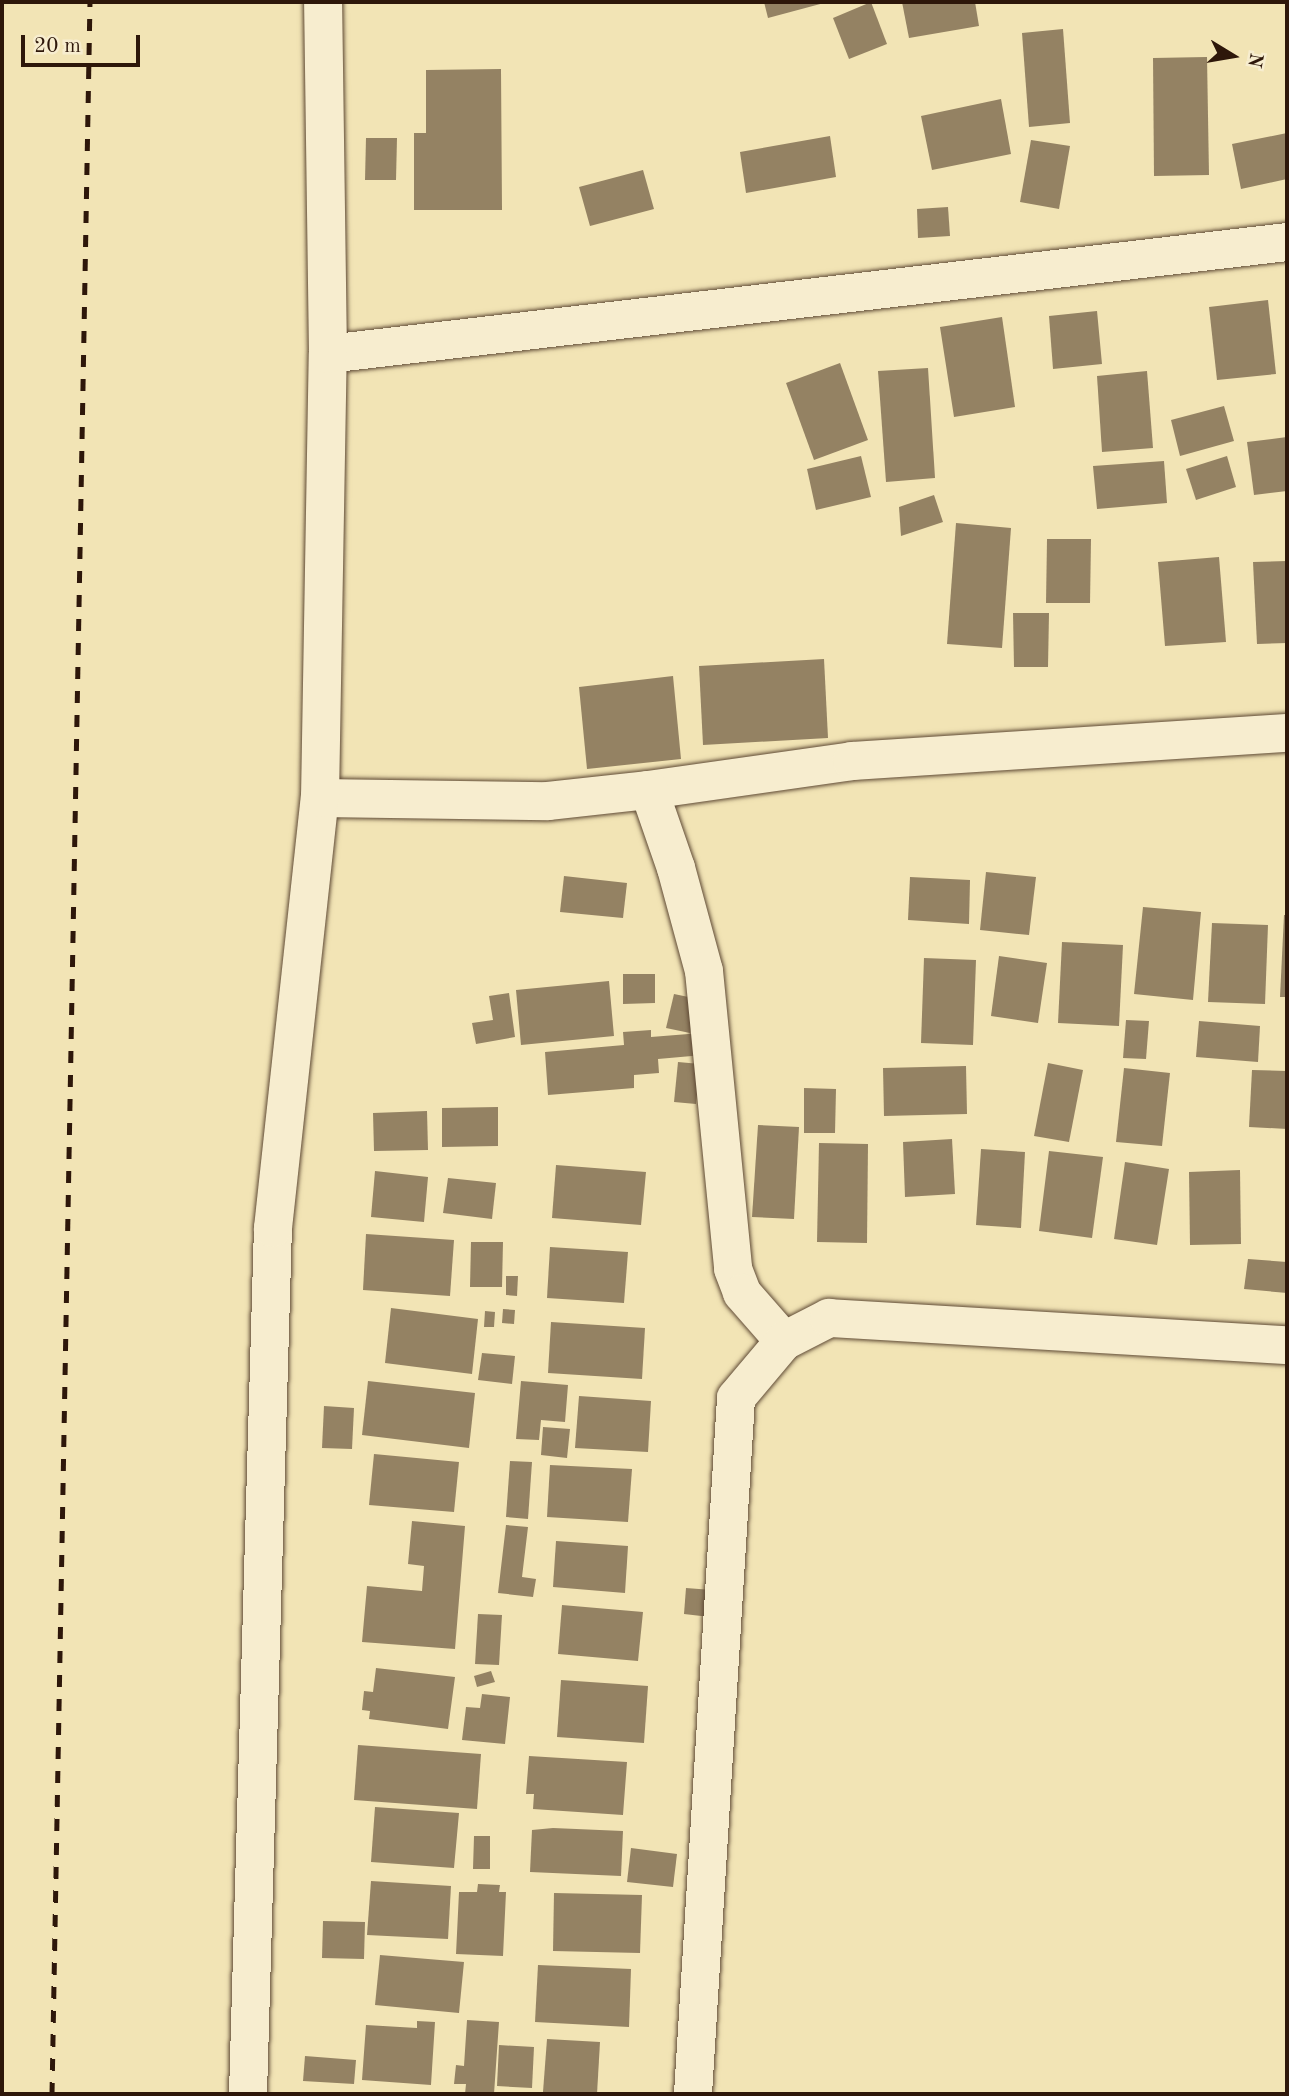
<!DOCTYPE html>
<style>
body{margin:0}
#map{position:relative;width:1289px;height:2096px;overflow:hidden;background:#f2e4b5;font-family:"Old Standard TT",serif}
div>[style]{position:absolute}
.building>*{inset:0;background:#948263}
.roads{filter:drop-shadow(0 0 2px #5f4a35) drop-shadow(0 0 2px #5f4a35)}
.minor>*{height:38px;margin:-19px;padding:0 19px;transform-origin:19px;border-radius:19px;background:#f7edcf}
.rail>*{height:5px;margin-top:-2.5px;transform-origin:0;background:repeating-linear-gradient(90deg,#2e170a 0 12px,transparent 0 24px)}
span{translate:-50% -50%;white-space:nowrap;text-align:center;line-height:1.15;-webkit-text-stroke:5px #f7edcf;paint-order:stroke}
.frame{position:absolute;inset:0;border:4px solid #2e170a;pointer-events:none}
.north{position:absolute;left:1198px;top:21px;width:70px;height:70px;-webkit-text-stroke:5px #f7edcf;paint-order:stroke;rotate:101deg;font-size:19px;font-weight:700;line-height:28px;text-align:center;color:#2e170a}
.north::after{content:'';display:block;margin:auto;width:24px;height:32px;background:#2e170a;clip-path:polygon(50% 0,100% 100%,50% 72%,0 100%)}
.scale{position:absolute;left:21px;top:35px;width:119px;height:32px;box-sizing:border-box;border:4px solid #2e170a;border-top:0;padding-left:9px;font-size:21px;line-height:24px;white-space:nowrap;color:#2e170a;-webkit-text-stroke:5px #f7edcf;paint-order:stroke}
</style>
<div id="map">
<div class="building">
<div style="clip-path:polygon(764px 2px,824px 2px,824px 3px,768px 18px)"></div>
<div style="clip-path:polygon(871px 2px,887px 44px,849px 59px,833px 18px)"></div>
<div style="clip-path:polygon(902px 2px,975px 2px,979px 26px,909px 38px)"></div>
<div style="clip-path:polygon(1063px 29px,1070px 123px,1029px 127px,1022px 33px)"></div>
<div style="clip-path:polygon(1207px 57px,1209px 175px,1154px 176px,1153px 58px)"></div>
<div style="clip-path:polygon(501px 69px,502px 210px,414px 210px,414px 133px,426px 133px,426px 70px)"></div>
<div style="clip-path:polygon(1001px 99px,1011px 154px,932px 170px,921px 116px)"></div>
<div style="clip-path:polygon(1287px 133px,1287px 179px,1241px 189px,1232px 144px)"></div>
<div style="clip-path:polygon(830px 136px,836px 177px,746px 193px,740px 152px)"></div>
<div style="clip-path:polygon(366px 138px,397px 138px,396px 180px,365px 180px)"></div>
<div style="clip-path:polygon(1031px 140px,1070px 146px,1059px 209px,1020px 202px)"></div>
<div style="clip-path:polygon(643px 170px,654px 209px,590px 226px,579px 187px)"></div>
<div style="clip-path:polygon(948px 207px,950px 236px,918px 238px,917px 209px)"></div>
<div style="clip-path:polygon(1268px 300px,1276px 374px,1217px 380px,1209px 307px)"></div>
<div style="clip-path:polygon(1097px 311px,1102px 364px,1053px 369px,1049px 316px)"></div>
<div style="clip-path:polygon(1002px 317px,1015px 407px,954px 417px,940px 327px)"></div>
<div style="clip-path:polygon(840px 363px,868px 440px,814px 460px,786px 383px)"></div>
<div style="clip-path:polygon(928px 368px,935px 478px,886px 482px,878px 371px)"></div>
<div style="clip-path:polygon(1147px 371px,1153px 448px,1102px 452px,1097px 376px)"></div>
<div style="clip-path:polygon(1224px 406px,1234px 441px,1180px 456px,1171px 420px)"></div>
<div style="clip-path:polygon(1287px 437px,1287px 491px,1254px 495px,1247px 442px)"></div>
<div style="clip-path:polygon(861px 456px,871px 497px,816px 510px,807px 469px)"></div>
<div style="clip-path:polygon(1227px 456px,1236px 487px,1196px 500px,1186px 469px)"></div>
<div style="clip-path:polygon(1164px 461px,1167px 503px,1097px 509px,1093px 466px)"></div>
<div style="clip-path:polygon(934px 495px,943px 522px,901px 536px,899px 507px)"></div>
<div style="clip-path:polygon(956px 523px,1011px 528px,1002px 648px,947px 644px)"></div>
<div style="clip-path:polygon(1047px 539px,1091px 539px,1090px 603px,1046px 603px)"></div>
<div style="clip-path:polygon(1219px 557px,1226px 642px,1165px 646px,1158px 562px)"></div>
<div style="clip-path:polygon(1287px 561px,1287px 643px,1257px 644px,1253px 562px)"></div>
<div style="clip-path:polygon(1013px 613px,1049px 613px,1048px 667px,1014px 667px)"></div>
<div style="clip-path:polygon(824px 659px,828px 738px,703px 745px,699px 666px)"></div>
<div style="clip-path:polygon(673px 676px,681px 759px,587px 769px,579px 687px)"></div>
<div style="clip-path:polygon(986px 872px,1036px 877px,1029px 935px,980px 930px)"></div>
<div style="clip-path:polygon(564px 876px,627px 883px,623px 918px,560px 912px)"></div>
<div style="clip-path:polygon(910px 877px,970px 880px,969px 924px,908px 920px)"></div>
<div style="clip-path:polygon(1143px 907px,1201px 912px,1193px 1000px,1134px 994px)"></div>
<div style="clip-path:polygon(1284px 915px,1287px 915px,1287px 997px,1280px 997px)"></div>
<div style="clip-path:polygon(1212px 923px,1268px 925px,1265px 1004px,1208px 1002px)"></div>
<div style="clip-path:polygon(1062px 942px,1123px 945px,1119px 1026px,1058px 1023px)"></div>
<div style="clip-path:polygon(999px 956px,1047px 963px,1038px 1023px,991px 1016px)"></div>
<div style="clip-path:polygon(924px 958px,976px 960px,973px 1045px,921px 1043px)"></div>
<div style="clip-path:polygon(623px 974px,655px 974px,655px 1003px,623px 1004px)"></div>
<div style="clip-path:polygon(609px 981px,614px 1036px,521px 1045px,516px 990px)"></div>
<div style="clip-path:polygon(509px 993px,515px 1037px,476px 1044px,472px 1023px,493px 1020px,489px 996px)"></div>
<div style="clip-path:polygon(674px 994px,698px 999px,690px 1033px,666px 1028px)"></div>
<div style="clip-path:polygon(1126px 1020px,1149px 1021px,1146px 1059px,1123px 1058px)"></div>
<div style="clip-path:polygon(1199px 1021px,1260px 1026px,1258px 1062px,1196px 1057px)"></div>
<div style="clip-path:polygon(651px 1030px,651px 1037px,701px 1033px,703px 1055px,658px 1059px,659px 1073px,634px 1075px,634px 1088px,548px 1095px,545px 1052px,624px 1045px,623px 1032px)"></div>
<div style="clip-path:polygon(678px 1062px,700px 1064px,696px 1104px,674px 1102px)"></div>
<div style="clip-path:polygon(1048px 1063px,1083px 1070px,1069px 1142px,1034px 1136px)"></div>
<div style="clip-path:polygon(966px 1066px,967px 1114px,884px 1116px,883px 1068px)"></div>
<div style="clip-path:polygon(1124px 1068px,1170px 1073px,1162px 1146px,1116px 1142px)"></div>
<div style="clip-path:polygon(1252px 1070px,1287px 1071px,1287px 1129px,1249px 1127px)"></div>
<div style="clip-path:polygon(804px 1088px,836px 1089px,835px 1133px,804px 1133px)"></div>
<div style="clip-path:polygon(498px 1107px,498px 1146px,442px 1147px,442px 1108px)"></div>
<div style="clip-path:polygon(427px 1111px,428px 1150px,374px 1151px,373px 1113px)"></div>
<div style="clip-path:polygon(758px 1125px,799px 1127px,794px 1219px,752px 1217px)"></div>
<div style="clip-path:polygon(952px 1139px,955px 1194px,905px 1197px,903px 1142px)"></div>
<div style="clip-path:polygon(819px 1143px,868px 1144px,867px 1243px,817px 1242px)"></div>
<div style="clip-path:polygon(981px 1149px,1025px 1152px,1021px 1228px,976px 1225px)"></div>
<div style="clip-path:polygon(1049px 1151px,1103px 1157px,1092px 1238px,1039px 1231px)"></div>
<div style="clip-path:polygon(1125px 1162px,1169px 1169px,1157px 1245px,1114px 1239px)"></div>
<div style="clip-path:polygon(556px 1165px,646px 1172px,641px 1225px,552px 1218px)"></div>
<div style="clip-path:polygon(1240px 1170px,1241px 1244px,1190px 1245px,1189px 1172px)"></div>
<div style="clip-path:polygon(375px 1171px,428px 1177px,424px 1222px,371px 1217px)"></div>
<div style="clip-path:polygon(448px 1178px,496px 1183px,492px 1219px,443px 1213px)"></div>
<div style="clip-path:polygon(366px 1234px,454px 1240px,450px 1296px,363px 1290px)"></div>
<div style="clip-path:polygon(471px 1242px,503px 1242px,502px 1287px,470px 1287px)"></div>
<div style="clip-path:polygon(550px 1247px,628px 1252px,624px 1303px,547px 1298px)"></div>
<div style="clip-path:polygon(1248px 1259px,1287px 1262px,1287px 1293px,1244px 1289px)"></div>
<div style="clip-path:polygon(506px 1276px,518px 1276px,517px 1296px,506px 1295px)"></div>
<div style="clip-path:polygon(391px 1308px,478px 1319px,472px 1374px,385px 1363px)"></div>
<div style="clip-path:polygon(503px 1309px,515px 1310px,514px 1324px,502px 1323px)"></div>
<div style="clip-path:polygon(485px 1311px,495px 1312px,494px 1327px,484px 1327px)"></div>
<div style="clip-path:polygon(551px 1322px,645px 1328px,642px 1379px,548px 1373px)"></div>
<div style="clip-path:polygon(482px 1353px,515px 1356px,512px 1384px,478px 1380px)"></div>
<div style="clip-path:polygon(368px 1381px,475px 1393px,469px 1448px,362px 1435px)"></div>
<div style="clip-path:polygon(521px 1381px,568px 1385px,565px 1422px,541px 1420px,539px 1440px,516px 1439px)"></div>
<div style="clip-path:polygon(579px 1396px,651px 1401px,648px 1452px,575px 1448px)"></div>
<div style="clip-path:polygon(324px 1406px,354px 1408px,352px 1449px,322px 1448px)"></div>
<div style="clip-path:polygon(543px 1427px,570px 1429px,567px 1458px,541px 1455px)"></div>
<div style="clip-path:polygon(374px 1454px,459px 1462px,454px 1512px,369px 1505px)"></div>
<div style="clip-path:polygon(510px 1461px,532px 1462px,528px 1519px,506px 1517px)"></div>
<div style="clip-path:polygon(550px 1465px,632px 1469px,628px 1522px,547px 1517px)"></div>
<div style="clip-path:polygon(412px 1521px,465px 1526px,455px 1649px,362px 1642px,367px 1586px,422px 1591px,424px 1566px,408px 1564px)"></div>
<div style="clip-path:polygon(506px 1525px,528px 1527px,522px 1577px,536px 1579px,533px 1597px,498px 1593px)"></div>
<div style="clip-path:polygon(556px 1541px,628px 1546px,625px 1593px,553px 1587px)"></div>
<div style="clip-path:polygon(686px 1588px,712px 1590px,710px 1617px,684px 1614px)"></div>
<div style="clip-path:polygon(562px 1605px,643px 1612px,638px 1661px,558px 1654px)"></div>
<div style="clip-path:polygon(478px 1614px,502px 1615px,499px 1665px,475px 1664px)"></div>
<div style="clip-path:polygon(376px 1668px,455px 1677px,448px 1729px,369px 1719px,370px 1711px,362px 1710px,364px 1691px,373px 1692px)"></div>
<div style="clip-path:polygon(491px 1671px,495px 1682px,477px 1687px,474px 1676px)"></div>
<div style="clip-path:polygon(561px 1680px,648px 1686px,644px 1743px,557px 1737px)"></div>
<div style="clip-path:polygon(482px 1694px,510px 1697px,505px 1744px,462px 1740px,466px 1707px,480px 1708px)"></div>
<div style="clip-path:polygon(358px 1745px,481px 1754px,477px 1809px,354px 1800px)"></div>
<div style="clip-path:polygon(529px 1756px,627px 1762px,623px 1815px,533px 1809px,534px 1794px,526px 1794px)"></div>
<div style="clip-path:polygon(375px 1807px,459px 1813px,454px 1868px,371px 1862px)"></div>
<div style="clip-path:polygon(553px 1828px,623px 1831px,621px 1876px,530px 1872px,532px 1830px)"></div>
<div style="clip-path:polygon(474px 1836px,490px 1836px,490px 1869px,473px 1869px)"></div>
<div style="clip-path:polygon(631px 1848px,677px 1854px,673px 1887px,627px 1882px)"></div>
<div style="clip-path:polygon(371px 1881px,451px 1886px,448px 1939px,367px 1935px)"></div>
<div style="clip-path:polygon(478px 1884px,500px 1885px,499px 1892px,506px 1892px,503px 1956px,456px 1954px,459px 1892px,477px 1892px)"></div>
<div style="clip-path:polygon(554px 1893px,642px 1895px,640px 1953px,553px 1951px)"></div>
<div style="clip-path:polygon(323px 1921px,365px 1922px,364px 1959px,322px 1958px)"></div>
<div style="clip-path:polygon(380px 1955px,464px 1962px,459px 2013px,375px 2005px)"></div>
<div style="clip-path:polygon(538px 1965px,631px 1969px,629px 2027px,535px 2022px)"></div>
<div style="clip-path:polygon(467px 2020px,499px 2022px,494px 2094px,465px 2094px,466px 2084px,454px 2084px,456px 2065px,464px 2066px)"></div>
<div style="clip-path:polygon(417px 2021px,435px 2022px,431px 2085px,362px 2080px,366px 2025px,417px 2028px)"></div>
<div style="clip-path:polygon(547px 2039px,600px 2042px,597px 2094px,543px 2092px)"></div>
<div style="clip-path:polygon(499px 2045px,534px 2047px,532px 2088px,497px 2086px)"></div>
<div style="clip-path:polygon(305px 2056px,356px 2060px,354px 2084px,303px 2081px)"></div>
</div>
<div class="roads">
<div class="minor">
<div style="left:328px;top:354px;width:966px;rotate:-6.66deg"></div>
<div style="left:649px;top:790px;width:205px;rotate:-8.1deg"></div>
<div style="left:852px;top:761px;width:436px;rotate:-3.7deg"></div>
<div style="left:320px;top:798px;width:228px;rotate:0.8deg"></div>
<div style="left:548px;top:801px;width:102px;rotate:-6.2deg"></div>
<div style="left:649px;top:790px;width:83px;rotate:70.9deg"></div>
<div style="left:676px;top:868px;width:107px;rotate:74.8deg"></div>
<div style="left:704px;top:971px;width:299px;rotate:84.4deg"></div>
<div style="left:733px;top:1269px;width:26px;rotate:69deg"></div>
<div style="left:742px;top:1293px;width:64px;rotate:48.8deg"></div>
<div style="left:248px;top:2094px;width:866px;rotate:-88.35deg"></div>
<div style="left:273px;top:1228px;width:433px;rotate:-83.8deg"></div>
<div style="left:320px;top:798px;width:444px;rotate:-89deg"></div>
<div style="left:328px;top:354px;width:352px;rotate:-90.8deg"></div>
<div style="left:693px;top:2094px;width:697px;rotate:-86.46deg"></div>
<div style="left:736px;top:1398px;width:75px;rotate:-49.9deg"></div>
<div style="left:784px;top:1341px;width:51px;rotate:-27.1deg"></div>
<div style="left:829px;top:1318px;width:459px;rotate:3.4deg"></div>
</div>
</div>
<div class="rail">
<div style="left:52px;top:2094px;width:2092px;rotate:-88.96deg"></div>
</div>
<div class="frame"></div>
<div class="north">N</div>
<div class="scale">20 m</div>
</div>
